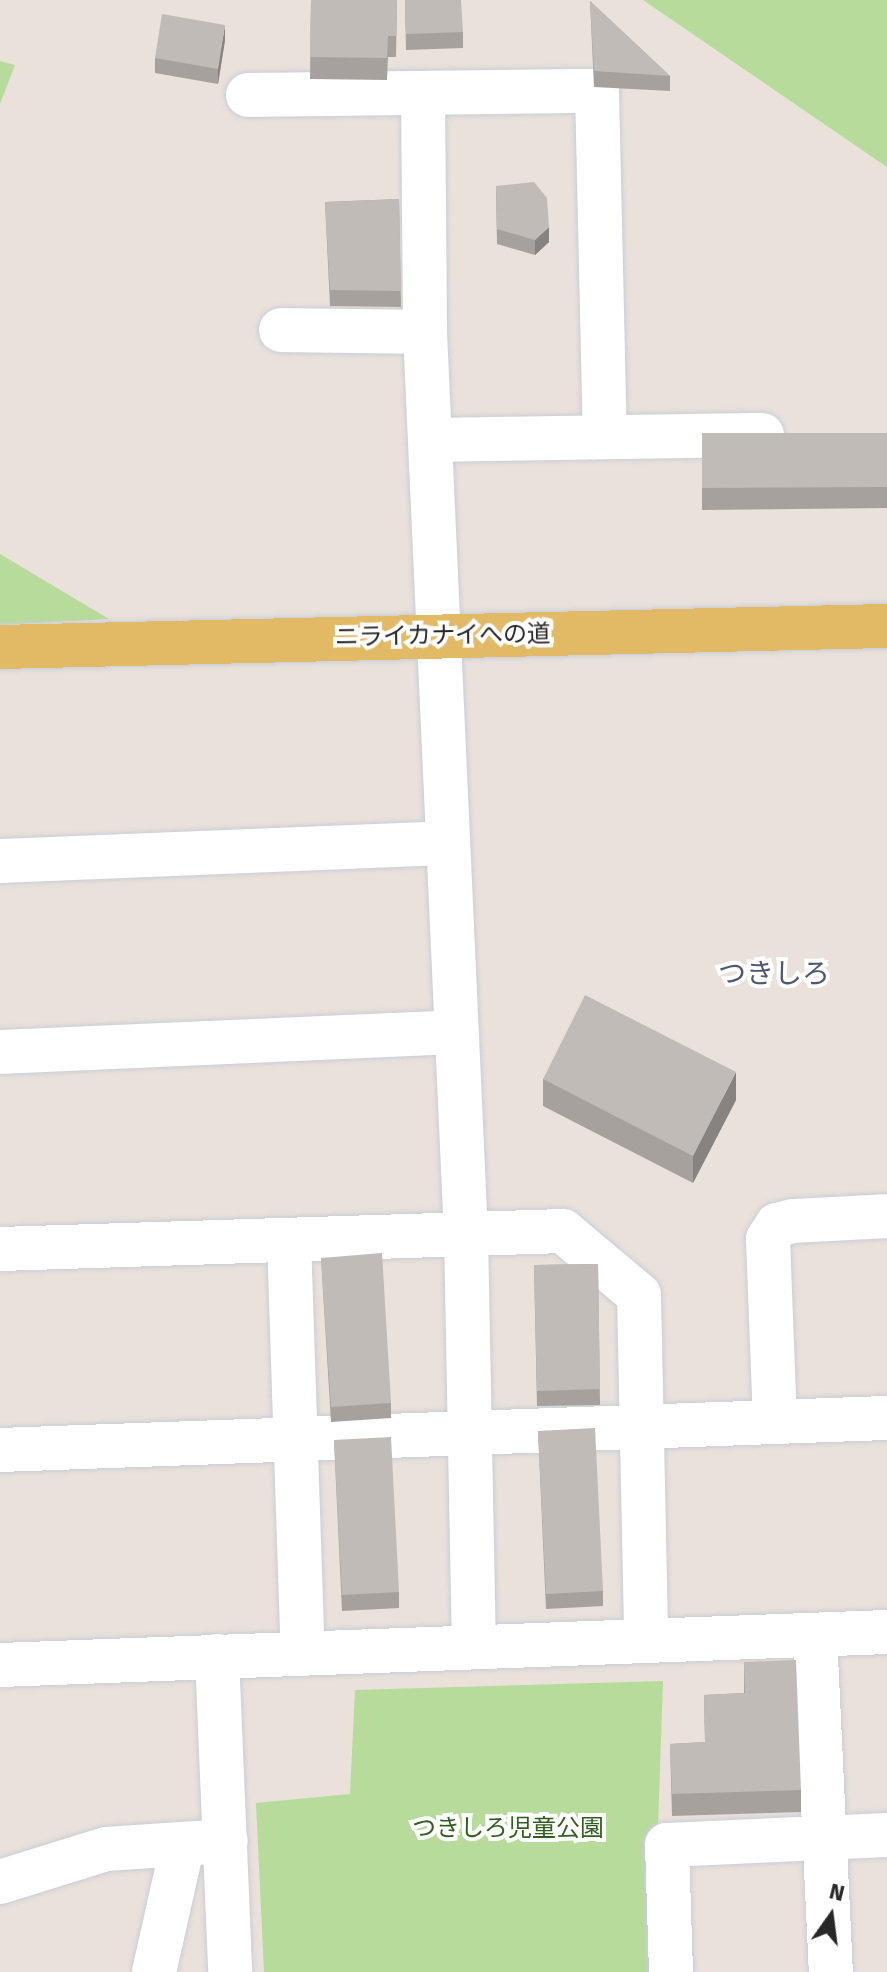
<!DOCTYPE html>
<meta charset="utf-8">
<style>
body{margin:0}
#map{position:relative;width:887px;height:1972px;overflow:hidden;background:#e9e1da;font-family:"Fira Sans","Noto Sans JP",sans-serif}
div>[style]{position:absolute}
.green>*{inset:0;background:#b7db9b}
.roads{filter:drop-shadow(0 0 2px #c9cdd8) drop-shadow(0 0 2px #c9cdd8)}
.minor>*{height:44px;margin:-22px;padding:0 22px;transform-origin:22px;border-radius:22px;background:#fff}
.major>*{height:44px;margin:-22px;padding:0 22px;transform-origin:22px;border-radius:22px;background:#e2ba66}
.wall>*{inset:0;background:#a6a19d}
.shaded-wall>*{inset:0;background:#878380}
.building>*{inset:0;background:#c1bbb7}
span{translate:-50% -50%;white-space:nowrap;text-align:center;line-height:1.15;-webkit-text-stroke:8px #fff;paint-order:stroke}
.street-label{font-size:24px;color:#282828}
.park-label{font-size:24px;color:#325d20}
.quarter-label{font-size:28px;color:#4d5774}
.north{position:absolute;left:791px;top:1876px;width:80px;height:80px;-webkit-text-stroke:6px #fff;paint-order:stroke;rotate:14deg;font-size:22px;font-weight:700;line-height:32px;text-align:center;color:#282828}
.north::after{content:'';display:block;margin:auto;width:28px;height:36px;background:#282828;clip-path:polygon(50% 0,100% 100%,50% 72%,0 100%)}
</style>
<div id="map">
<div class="green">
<div style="clip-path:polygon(643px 0,887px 0,887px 167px)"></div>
<div style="clip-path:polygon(0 61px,15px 65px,0 104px)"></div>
<div style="clip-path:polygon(0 554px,109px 619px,0 625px)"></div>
<div style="clip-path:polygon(663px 1681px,653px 1972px,264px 1972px,256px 1803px,350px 1794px,355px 1690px)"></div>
</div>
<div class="roads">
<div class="minor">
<div style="left:423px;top:93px;width:239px;rotate:89.5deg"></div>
<div style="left:425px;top:332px;width:903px;rotate:87.4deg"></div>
<div style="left:466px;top:1234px;width:412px;rotate:88.9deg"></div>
<div style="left:248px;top:95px;width:349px;rotate:-0.7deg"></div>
<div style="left:597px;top:91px;width:346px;rotate:88.7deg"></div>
<div style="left:281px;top:330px;width:144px;rotate:0.8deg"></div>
<div style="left:433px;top:440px;width:329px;rotate:-0.9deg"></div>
<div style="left:0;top:861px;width:448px;rotate:-2.3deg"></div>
<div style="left:0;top:1052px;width:457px;rotate:-2.5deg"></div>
<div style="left:289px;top:1240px;width:414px;rotate:88.1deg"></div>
<div style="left:0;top:1249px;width:563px;rotate:-1.83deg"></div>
<div style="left:563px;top:1231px;width:99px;rotate:40.1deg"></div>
<div style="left:639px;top:1295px;width:346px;rotate:88.8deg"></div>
<div style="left:775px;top:1422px;width:183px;rotate:-92.2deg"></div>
<div style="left:768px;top:1239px;width:17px;rotate:-57deg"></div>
<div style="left:777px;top:1225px;width:16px;rotate:-14deg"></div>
<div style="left:793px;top:1221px;width:94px;rotate:-3deg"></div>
<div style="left:0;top:1450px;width:888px;rotate:-2.07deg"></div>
<div style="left:815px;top:1635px;width:337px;rotate:87.3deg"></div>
<div style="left:217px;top:1656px;width:316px;rotate:87.6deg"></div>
<div style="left:0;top:1665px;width:888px;rotate:-2.13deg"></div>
<div style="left:0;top:1882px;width:111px;rotate:-17.3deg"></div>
<div style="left:106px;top:1849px;width:120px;rotate:-3.8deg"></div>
<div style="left:154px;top:1972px;width:127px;rotate:-77.3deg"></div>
<div style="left:671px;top:1972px;width:127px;rotate:-91.8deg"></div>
<div style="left:667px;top:1845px;width:220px;rotate:-2.6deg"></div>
</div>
<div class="major">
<div style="left:0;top:647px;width:887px;rotate:-1.36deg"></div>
</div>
</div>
<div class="wall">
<div style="clip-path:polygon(311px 0,397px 0,396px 57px,388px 57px,387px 80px,310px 79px)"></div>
<div style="clip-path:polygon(405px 0,463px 32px,463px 48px,406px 50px)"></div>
<div style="clip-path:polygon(590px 1px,670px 76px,670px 91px,594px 87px)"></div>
<div style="clip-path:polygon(225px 40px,218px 84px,155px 73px,155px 58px)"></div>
<div style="clip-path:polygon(496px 186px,549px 242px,535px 255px,497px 244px)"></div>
<div style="clip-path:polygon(399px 199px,401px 307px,330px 306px,325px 202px)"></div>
<div style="clip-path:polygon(702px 433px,887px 433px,887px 508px,702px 510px)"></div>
<div style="clip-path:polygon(543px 1079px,736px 1100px,693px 1183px,543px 1106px)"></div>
<div style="clip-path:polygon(321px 1258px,391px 1403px,391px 1418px,331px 1422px)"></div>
<div style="clip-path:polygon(598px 1264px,600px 1405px,537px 1406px,534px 1265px)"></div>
<div style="clip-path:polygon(538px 1431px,603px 1591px,603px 1606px,546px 1609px)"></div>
<div style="clip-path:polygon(334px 1440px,399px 1592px,399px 1608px,342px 1611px)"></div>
<div style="clip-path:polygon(744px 1662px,801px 1790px,801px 1812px,672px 1816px,670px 1744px,705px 1742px,704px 1695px,744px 1693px)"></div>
</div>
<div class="shaded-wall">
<div style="clip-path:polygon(225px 25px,225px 40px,218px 84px,218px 69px)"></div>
<div style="clip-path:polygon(549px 227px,549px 242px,535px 255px,535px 240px)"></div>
<div style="clip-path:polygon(736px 1072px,736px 1100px,693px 1183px,693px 1156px)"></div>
</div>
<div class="building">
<div style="clip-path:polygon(311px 0,397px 0,396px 36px,388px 36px,387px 58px,310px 57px)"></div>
<div style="clip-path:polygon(405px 0,461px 0,463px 32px,406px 34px)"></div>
<div style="clip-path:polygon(590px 1px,670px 76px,594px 71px)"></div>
<div style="clip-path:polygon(162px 14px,225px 25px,218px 69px,155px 58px)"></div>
<div style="clip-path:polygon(534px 182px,547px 198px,549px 227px,535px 240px,497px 229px,496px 186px)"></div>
<div style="clip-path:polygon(399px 199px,401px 291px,330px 290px,325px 202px)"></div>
<div style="clip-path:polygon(702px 433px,887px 433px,887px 487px,702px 488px)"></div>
<div style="clip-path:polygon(585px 995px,736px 1072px,693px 1156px,543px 1079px)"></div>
<div style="clip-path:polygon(382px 1253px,391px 1403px,331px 1407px,321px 1258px)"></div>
<div style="clip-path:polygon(598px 1264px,600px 1389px,537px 1391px,534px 1265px)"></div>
<div style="clip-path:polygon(595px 1428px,603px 1591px,546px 1594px,538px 1431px)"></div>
<div style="clip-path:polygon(391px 1437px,399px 1592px,342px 1595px,334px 1440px)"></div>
<div style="clip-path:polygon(796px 1660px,801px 1790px,672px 1794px,670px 1744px,705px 1742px,704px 1695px,745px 1693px,744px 1662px)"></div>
</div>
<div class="street-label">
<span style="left:443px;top:636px;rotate:-1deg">ニライカナイへの道</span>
</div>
<div class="park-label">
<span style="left:508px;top:1829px">つきしろ児童公園</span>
</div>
<div class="quarter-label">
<span style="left:774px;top:974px">つきしろ</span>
</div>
<div class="north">N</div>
</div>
